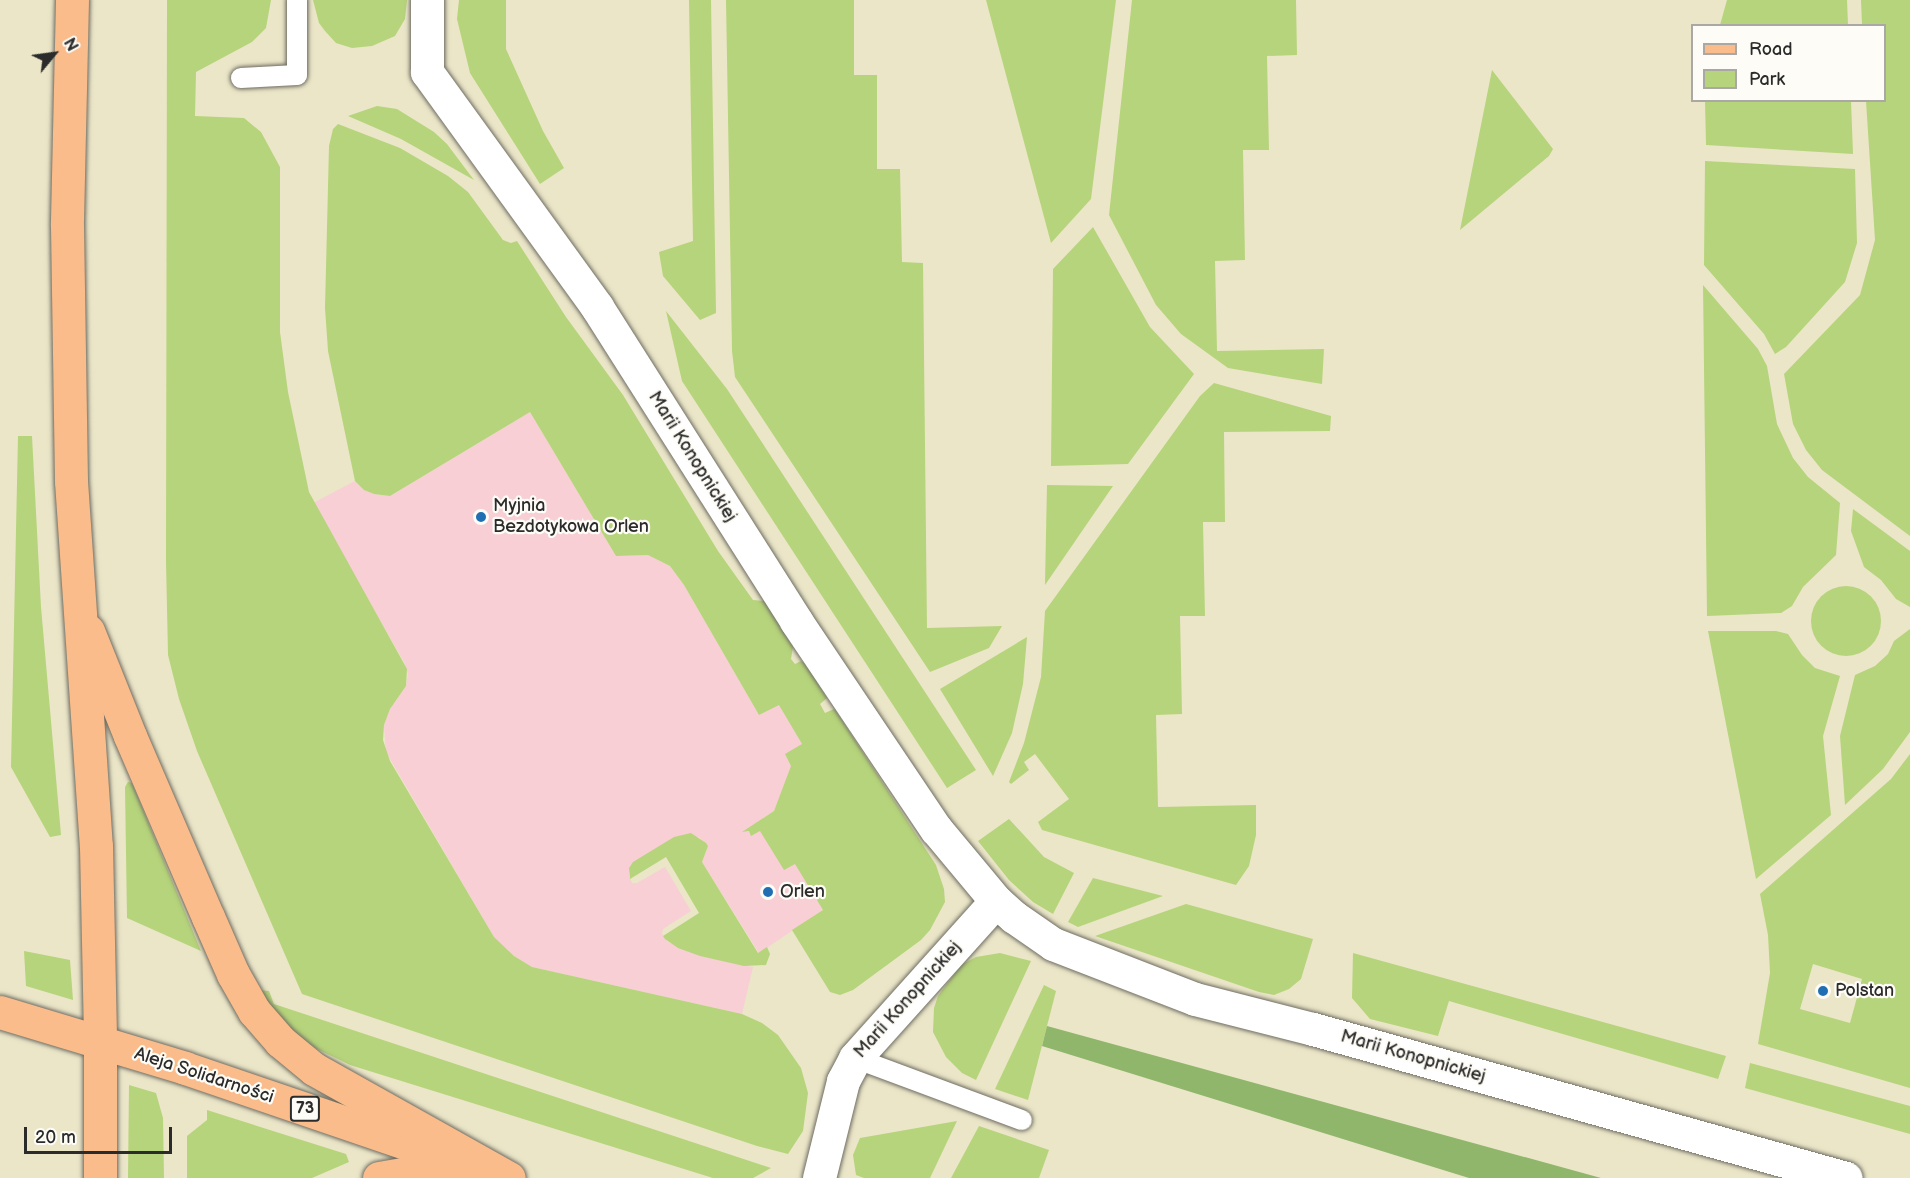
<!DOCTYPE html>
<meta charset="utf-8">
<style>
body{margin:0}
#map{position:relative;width:1910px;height:1178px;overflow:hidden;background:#ebe6c8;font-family:"Balsamiq Sans",sans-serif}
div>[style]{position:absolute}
.built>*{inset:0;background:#f7cfd4}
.green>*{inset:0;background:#b6d47b}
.round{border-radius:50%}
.forest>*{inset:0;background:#90b66b}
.roads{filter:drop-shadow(0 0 2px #6e6c62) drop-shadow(0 0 2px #6e6c62)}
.lane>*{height:20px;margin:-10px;padding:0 10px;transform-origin:10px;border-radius:10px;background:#fff}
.street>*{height:33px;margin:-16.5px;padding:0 16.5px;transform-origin:16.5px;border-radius:16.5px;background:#fff}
.primary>*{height:33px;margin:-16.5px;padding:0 16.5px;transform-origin:16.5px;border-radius:16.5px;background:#fabc8b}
.highway>*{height:33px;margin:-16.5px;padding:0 16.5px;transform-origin:16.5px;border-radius:16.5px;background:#fabc8b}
.dots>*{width:16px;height:16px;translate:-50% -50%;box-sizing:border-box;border:3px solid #fdfcf7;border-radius:50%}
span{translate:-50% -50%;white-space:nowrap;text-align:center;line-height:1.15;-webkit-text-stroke:4.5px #fdfcf7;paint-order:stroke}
.shield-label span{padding:2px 4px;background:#fdfcf7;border:2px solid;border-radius:4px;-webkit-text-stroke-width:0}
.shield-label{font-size:16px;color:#2b2b2b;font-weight:700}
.street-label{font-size:18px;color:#2b2b2b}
.poi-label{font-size:18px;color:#2b2b2b}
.left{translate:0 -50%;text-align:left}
.legend{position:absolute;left:1691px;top:24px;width:195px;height:78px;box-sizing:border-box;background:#fdfcf7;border:2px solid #a9a8a5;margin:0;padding:8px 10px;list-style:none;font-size:18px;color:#2b2b2b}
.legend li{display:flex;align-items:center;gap:12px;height:30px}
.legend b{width:30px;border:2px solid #a9a8a5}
.north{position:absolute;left:24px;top:24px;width:60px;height:60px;-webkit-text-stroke:4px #fdfcf7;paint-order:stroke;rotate:61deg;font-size:16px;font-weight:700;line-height:24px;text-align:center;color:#2b2b2b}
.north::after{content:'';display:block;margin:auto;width:21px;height:27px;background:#2b2b2b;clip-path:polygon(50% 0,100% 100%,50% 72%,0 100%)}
.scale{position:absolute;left:24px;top:1127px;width:148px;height:27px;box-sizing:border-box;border:3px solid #2b2b2b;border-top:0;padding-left:8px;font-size:18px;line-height:21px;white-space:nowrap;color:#2b2b2b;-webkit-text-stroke:4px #fdfcf7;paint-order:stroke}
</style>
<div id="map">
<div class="built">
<div style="clip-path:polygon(530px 412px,616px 556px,648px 555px,670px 566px,684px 585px,759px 715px,779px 704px,802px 744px,774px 811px,743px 832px,760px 830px,795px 863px,823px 910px,759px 953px,702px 862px,708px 846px,699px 837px,631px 865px,629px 868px,629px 876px,632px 883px,637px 883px,665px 867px,691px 911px,663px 929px,662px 934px,668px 942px,700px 956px,753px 967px,742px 1014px,532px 967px,514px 956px,494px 937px,386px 752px,384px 725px,390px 709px,406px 686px,408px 674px,404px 662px,313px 503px,355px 481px,364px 490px,374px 494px,390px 496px)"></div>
</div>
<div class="green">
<div style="clip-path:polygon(167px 0,271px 0,266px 28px,252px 42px,196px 72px,195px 116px,244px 118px,261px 132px,280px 167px,280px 332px,288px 392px,309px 492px,407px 669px,406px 686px,390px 709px,384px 725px,383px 740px,390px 761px,494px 937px,514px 956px,532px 967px,742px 1014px,762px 1023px,778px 1035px,801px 1068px,808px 1093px,803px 1131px,788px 1154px,757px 1146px,302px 994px,197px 751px,179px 699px,168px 655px,166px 562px)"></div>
<div style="clip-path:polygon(313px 0,407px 0,405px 19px,395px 36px,372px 46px,352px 48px,336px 43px,325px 31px,319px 23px)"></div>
<div style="clip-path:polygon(459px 0,506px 0,506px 49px,543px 131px,564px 168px,540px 184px,470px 73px,457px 19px)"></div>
<div style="clip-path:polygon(689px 0,711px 0,716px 313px,700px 320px,663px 276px,659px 252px,693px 241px)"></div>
<div style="clip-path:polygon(726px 0,854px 0,854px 75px,877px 75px,877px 169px,900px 169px,902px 262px,923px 263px,927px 628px,1002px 626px,989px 648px,930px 672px,735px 377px,732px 351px)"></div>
<div style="clip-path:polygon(986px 0,1116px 0,1091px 199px,1051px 243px)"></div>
<div style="clip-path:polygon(1132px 0,1296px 0,1297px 55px,1267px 56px,1269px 150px,1243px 150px,1245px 260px,1215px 261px,1217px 351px,1324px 349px,1322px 384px,1228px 368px,1181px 334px,1156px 305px,1109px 215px)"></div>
<div style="clip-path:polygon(1727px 0,1847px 0,1848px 25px,1720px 25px)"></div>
<div style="clip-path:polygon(1861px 0,1910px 0,1910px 536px,1822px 470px,1806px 450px,1793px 424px,1784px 374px,1860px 295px,1875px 240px,1866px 101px,1884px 100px,1884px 26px,1862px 25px)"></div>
<div style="clip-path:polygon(1492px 70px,1553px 149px,1549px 156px,1460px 230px)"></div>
<div style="clip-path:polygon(1705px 101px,1851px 101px,1853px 154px,1706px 145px)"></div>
<div style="clip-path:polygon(377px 106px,397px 109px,434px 132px,447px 144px,474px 180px,401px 139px,348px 116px)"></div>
<div style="clip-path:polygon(338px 124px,400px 148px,448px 176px,468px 192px,503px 240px,511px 243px,517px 241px,566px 317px,623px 395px,718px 551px,753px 600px,765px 601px,793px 647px,791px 659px,795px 664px,801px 661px,806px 664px,827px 698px,820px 704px,825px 713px,834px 709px,836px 711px,936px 865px,944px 889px,945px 902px,930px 930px,921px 940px,853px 990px,840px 995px,830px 992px,792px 930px,823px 910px,795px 864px,784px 870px,760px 831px,751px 836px,749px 831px,742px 832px,774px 811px,791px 766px,785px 754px,802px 744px,779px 705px,759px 715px,684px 585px,670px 566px,648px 555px,616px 556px,530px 412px,390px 496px,374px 494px,364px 490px,355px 481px,328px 351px,325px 308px,329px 146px,333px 129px)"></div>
<div style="clip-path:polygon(1705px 161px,1855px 169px,1857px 243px,1845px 282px,1786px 347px,1775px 354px,1764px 334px,1704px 265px)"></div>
<div style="clip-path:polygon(1093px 227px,1150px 327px,1194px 374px,1128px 464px,1051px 466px,1053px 269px)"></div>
<div style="clip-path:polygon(1703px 285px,1758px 349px,1767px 366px,1777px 424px,1793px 458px,1808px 477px,1840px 503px,1836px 555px,1803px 587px,1792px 606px,1781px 613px,1707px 616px)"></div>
<div style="clip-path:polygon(666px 311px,727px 389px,976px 770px,947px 788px,682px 381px)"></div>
<div style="clip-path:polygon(1214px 383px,1331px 416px,1330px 431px,1224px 432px,1225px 522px,1203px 522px,1205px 616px,1180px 616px,1182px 714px,1156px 715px,1158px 807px,1256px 805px,1256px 835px,1249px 866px,1236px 885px,1042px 830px,1038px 822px,1069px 799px,1035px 754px,1024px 762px,1029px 770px,1011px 784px,1009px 782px,1024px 743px,1041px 677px,1045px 611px,1200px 396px)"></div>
<div style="clip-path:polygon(18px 436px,32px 436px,41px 607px,61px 835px,50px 837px,11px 767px)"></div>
<div style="clip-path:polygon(1047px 485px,1113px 486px,1045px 585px)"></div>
<div style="clip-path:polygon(1853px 509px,1910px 551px,1910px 607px,1896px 599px,1881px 580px,1864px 567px,1851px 531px)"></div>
<div class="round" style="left:1811px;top:586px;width:70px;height:70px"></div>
<div style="clip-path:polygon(1910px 629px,1910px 732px,1883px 769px,1845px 805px,1840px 736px,1855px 675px,1875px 666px,1888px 654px,1894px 641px)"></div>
<div style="clip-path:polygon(1708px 631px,1776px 631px,1788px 634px,1802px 655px,1815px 668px,1840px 676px,1823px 736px,1831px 815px,1756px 879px)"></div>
<div style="clip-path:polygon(1027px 637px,1023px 684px,1012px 733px,993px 776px,940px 689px)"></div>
<div style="clip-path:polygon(evenodd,1910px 754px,1910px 1088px,1758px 1044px,1770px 973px,1768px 935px,1760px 894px,1891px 779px,1910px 754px,1813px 964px,1862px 979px,1850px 1023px,1800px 1009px,1813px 964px)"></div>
<div style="clip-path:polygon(128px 782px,132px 783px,201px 951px,127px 918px,125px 787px)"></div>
<div style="clip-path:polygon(1009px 819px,1044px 857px,1074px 873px,1053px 914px,1033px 902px,1009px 880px,978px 841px)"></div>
<div style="clip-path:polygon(691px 833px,706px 843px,708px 846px,702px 862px,758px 953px,767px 947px,770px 954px,766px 965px,744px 966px,700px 956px,678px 948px,665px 939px,663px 936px,699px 913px,666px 857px,630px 879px,629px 868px,633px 862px,674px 837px)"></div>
<div style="clip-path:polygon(1093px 878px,1163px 896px,1078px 927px,1068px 922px)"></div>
<div style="clip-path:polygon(1186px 904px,1313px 939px,1301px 979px,1289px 989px,1274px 995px,1259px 992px,1095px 936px)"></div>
<div style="clip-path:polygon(24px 951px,70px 960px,73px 1000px,26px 986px)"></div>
<div style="clip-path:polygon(1000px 953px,1031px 961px,976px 1080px,962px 1073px,946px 1057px,933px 1032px,934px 1008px,938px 996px,961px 965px,976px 957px)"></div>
<div style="clip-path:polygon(1353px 953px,1726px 1056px,1718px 1079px,1449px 1001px,1438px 1036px,1370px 1019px,1352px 998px)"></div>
<div style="clip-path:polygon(1044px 985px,1056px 991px,1028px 1100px,995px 1089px)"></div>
<div style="clip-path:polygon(259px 990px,269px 991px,274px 1004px,771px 1168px,753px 1178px,713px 1178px,350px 1065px,309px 1045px,288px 1028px)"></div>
<div style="clip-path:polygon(1750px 1063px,1910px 1106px,1910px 1134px,1745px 1088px)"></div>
<div style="clip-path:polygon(129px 1085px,156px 1093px,163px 1118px,164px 1178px,128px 1178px)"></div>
<div style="clip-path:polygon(207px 1110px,346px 1154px,349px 1162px,312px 1178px,187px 1178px,187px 1136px,207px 1120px)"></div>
<div style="clip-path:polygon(957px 1121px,930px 1178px,864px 1178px,856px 1175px,853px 1155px,860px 1138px)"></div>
<div style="clip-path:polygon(979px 1126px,1049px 1150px,1039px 1178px,951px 1178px)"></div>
</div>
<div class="forest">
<div style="clip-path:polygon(1047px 1026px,1601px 1178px,1469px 1178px,1042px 1046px)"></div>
</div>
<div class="roads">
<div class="lane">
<div style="left:241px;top:78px;width:56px;rotate:-3.1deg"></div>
<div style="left:297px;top:75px;width:75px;rotate:-90deg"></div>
<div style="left:855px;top:1058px;width:178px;rotate:20.4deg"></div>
</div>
<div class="street">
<div style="left:427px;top:0;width:72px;rotate:90deg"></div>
<div style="left:427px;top:72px;width:290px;rotate:54.1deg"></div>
<div style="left:597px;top:307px;width:372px;rotate:57.6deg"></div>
<div style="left:796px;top:621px;width:251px;rotate:56.1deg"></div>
<div style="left:936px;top:829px;width:94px;rotate:50.2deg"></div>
<div style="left:996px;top:901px;width:24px;rotate:42deg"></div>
<div style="left:1014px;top:917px;width:47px;rotate:34.7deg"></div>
<div style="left:1053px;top:944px;width:152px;rotate:21.2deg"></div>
<div style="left:1195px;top:999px;width:122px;rotate:14.3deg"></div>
<div style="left:1313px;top:1029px;width:553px;rotate:15.62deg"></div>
<div style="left:819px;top:1178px;width:100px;rotate:-76.1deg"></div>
<div style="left:843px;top:1081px;width:26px;rotate:-62deg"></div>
<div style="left:855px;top:1058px;width:211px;rotate:-48.1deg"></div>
</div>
<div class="primary">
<div style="left:0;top:1012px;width:193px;rotate:16.8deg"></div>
<div style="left:185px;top:1068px;width:298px;rotate:18.8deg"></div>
<div style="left:100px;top:1178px;width:135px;rotate:-90deg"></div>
<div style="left:379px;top:1178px;width:28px;rotate:-10deg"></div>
<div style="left:407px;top:1173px;width:61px;rotate:2.8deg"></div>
</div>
<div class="highway">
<div style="left:72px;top:0;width:226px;rotate:91.3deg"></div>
<div style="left:67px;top:226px;width:255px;rotate:89.1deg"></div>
<div style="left:71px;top:481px;width:366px;rotate:86.1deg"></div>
<div style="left:96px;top:846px;width:197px;rotate:88.8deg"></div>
<div style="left:88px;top:631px;width:113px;rotate:68.2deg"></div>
<div style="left:130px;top:736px;width:197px;rotate:66.7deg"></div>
<div style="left:208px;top:917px;width:62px;rotate:66.3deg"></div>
<div style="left:233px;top:974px;width:43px;rotate:60.4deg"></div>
<div style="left:254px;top:1011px;width:40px;rotate:49deg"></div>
<div style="left:280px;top:1041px;width:44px;rotate:39.5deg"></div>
<div style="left:314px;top:1069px;width:223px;rotate:29.2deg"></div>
</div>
</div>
<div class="dots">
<div style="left:481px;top:517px;background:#1f6fb2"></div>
<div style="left:768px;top:892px;background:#1f6fb2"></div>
<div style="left:1823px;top:991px;background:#1f6fb2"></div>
</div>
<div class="shield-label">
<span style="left:305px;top:1109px">73</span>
</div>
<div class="street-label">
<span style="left:692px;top:457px;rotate:58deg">Marii Konopnickiej</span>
<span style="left:908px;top:1000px;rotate:-48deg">Marii Konopnickiej</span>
<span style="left:1413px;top:1057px;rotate:16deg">Marii Konopnickiej</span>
<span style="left:204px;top:1076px;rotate:18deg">Aleja Solidarności</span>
</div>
<div class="poi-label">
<span class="left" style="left:493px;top:517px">Myjnia<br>Bezdotykowa Orlen</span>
<span class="left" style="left:780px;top:892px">Orlen</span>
<span class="left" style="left:1835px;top:991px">Polstan</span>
</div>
<ul class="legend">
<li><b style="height:8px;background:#fabc8b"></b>Road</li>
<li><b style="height:16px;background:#b6d47b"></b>Park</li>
</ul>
<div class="north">N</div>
<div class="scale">20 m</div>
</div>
